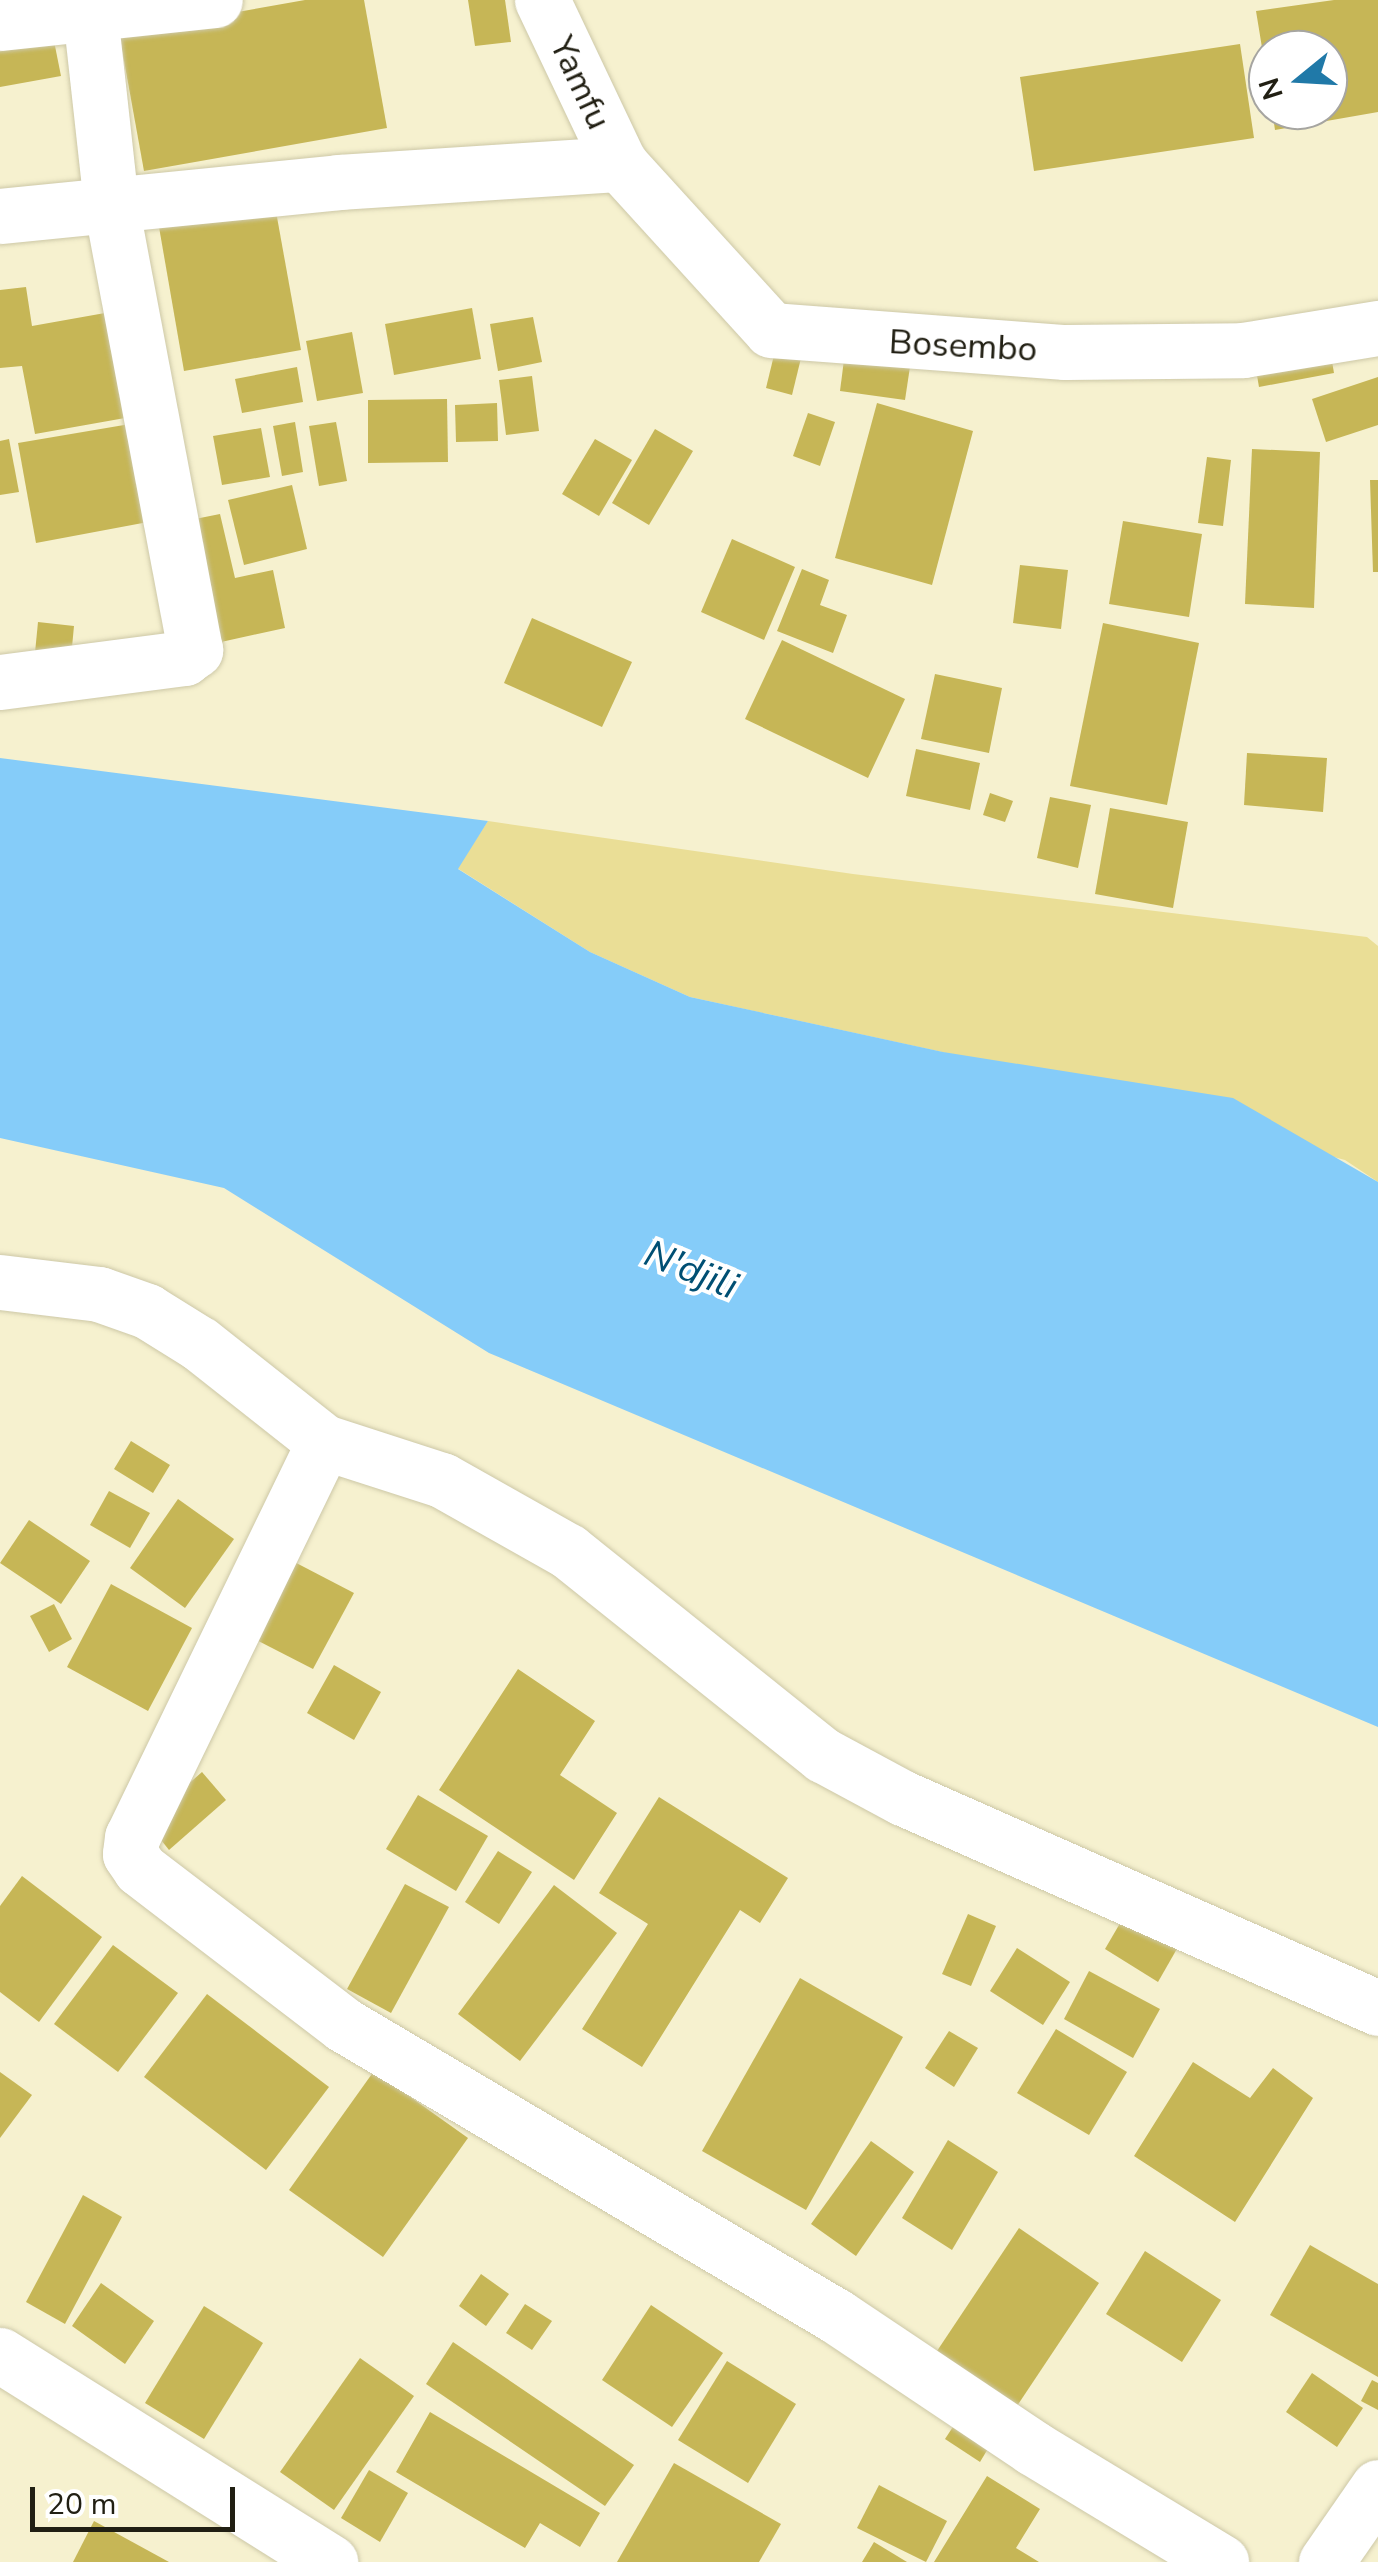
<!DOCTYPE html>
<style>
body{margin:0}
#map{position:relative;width:1378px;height:2562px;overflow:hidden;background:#f6f1cf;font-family:"Nunito Sans",sans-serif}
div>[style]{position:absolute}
.green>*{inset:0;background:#eade96}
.water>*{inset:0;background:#85ccf9}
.building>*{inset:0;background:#c6b656}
.roads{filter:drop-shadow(0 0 2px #cdc8a7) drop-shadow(0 0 2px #cdc8a7)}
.minor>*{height:55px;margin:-27.5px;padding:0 27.5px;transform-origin:27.5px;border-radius:27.5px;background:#fff}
span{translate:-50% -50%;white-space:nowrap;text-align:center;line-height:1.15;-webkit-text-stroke:8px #fff;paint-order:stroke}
.street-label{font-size:35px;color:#211f13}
.water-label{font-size:38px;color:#004f73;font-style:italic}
.north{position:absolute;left:1248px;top:30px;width:100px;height:100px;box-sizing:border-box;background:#fff;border:2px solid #a6a5a1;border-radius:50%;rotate:252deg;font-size:28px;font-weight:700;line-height:40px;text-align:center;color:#211f13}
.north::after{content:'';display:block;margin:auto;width:35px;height:45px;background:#2079a8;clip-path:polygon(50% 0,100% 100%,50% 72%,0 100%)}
.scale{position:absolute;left:30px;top:2487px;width:205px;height:45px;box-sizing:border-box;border:5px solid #211f13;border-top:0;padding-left:12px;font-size:30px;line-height:35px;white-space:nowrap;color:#211f13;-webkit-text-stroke:8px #fff;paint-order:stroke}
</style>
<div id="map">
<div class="green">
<div style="clip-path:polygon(488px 821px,853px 874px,1367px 937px,1378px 946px,1378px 1182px,1345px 1160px,942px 1052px,690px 997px,590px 952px,457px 868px)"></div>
</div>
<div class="water">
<div style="clip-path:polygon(0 758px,488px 821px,458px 869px,590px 952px,690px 997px,943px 1052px,1233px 1098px,1378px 1182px,1378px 1727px,489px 1353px,224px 1188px,0 1138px)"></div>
</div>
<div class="building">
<div style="clip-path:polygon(305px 0,364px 0,387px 128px,144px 171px,119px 33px)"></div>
<div style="clip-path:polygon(468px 0,505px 0,511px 42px,475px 46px)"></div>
<div style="clip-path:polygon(1334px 0,1378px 0,1378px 112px,1275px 130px,1272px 110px,1328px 110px,1328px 50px,1268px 50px,1266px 72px,1256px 11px)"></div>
<div style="clip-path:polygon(52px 31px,61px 76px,0 87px,0 41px)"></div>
<div style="clip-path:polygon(1240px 44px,1254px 138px,1034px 171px,1020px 77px)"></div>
<div style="clip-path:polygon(275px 206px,301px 350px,184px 371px,159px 227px)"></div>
<div style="clip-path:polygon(26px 287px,32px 326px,105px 313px,125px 418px,35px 434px,22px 366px,0 368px,0 290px)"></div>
<div style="clip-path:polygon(472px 308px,481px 359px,394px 375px,385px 324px)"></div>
<div style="clip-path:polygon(533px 317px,542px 362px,498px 371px,490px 324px)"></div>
<div style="clip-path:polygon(352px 332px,363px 393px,317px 401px,306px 341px)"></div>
<div style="clip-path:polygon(1330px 350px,1334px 373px,1259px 387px,1255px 364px)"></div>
<div style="clip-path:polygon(775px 351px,801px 358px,792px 395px,766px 388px)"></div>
<div style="clip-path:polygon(845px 352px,911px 360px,905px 400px,840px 391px)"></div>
<div style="clip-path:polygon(297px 367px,303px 402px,242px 413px,235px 379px)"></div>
<div style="clip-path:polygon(532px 376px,539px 431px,506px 435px,499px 380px)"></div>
<div style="clip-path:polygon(1378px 377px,1378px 425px,1326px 442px,1312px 399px)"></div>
<div style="clip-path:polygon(447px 399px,448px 462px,368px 463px,368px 400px)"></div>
<div style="clip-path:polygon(497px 403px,498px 441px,456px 442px,455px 405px)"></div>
<div style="clip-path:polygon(877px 403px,973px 431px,932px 585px,835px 558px)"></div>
<div style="clip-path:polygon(808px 413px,835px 422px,820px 466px,793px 456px)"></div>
<div style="clip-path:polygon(295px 422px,303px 472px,282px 476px,273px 426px)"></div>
<div style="clip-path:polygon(336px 422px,347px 481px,319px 486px,309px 426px)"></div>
<div style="clip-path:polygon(130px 424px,148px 522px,36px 543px,18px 443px)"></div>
<div style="clip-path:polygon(261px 428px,270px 477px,222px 485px,213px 436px)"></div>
<div style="clip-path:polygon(655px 429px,693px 451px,649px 525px,612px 503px)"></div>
<div style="clip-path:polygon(9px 439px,19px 492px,0 495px,0 441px)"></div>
<div style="clip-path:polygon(595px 439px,632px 460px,599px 516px,562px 494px)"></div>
<div style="clip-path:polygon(1252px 449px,1320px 452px,1314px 608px,1245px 604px)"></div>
<div style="clip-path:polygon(1207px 457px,1231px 460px,1223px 526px,1198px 523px)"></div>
<div style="clip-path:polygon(1370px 480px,1378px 480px,1378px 572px,1373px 572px)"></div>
<div style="clip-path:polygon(292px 485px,307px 549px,244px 565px,228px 500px)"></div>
<div style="clip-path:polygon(220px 514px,235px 578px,273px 570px,285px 628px,212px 644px,185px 521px)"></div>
<div style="clip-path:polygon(1123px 521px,1202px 534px,1189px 617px,1109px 604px)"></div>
<div style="clip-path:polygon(732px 539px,795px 567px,764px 640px,701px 612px)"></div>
<div style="clip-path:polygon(1020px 565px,1068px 570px,1061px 629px,1013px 623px)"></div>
<div style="clip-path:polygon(802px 569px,829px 580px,820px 605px,847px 615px,833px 653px,777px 631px)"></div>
<div style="clip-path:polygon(532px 618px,632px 662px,602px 727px,504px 683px)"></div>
<div style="clip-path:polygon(38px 622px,74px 626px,70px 668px,34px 663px)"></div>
<div style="clip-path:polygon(1103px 623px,1199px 643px,1167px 805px,1070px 786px)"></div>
<div style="clip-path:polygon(782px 640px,905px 699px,868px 778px,745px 719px)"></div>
<div style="clip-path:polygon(935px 674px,1002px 688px,989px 753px,921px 739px)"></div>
<div style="clip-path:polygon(916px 749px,980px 763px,970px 810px,906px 796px)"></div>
<div style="clip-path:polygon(1247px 753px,1327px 758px,1323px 812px,1244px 805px)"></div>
<div style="clip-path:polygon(990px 793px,1013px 801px,1005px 822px,983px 815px)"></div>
<div style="clip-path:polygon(1050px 797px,1091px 805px,1078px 868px,1037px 858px)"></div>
<div style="clip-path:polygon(1110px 808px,1188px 822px,1173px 908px,1095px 894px)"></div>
<div style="clip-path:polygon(131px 1441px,170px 1465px,153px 1493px,114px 1469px)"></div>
<div style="clip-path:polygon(109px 1491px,150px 1513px,130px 1548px,90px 1525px)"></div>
<div style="clip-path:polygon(178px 1499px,234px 1539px,185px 1608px,130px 1568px)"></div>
<div style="clip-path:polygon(29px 1520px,90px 1561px,61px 1604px,0 1563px)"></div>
<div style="clip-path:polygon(279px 1554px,354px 1593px,313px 1669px,239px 1631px)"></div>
<div style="clip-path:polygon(111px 1584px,192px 1628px,148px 1711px,67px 1667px)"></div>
<div style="clip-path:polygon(54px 1604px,72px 1639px,49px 1652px,30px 1616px)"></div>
<div style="clip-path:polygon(334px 1665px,381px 1692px,354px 1740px,307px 1713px)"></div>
<div style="clip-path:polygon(518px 1669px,595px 1721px,560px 1775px,617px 1813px,574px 1880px,439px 1790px)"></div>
<div style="clip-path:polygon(202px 1772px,226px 1800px,169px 1850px,146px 1821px)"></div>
<div style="clip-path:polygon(418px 1795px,488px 1836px,456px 1891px,386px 1849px)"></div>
<div style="clip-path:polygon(659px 1797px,788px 1878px,760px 1923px,740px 1910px,642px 2067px,582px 2029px,648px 1924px,599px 1893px)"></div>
<div style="clip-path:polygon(498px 1851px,532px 1872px,499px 1924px,465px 1902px)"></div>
<div style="clip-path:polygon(22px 1876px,102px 1937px,39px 2022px,0 1992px,0 1906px)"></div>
<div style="clip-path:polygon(405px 1884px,449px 1907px,391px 2013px,347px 1989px)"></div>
<div style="clip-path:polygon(554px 1885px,617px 1933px,520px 2061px,458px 2014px)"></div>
<div style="clip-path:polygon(1133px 1901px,1186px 1933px,1158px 1982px,1105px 1949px)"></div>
<div style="clip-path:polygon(968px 1914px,996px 1926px,971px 1986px,942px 1974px)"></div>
<div style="clip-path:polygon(113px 1945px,178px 1993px,118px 2072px,54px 2024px)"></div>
<div style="clip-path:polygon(1017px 1948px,1070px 1982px,1043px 2025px,990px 1991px)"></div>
<div style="clip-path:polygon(1089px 1971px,1160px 2009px,1133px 2058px,1064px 2019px)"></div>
<div style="clip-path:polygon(800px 1978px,903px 2037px,806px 2210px,702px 2151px)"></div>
<div style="clip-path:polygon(207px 1994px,329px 2087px,266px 2170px,144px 2077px)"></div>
<div style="clip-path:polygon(1056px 2029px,1127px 2072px,1089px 2135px,1017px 2093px)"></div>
<div style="clip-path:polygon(949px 2031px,978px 2048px,954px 2087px,925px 2068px)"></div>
<div style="clip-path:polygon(1193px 2062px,1250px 2098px,1273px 2068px,1313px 2098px,1235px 2222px,1134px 2156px)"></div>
<div style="clip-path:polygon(374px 2071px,468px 2138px,383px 2257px,289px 2190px)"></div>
<div style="clip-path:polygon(0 2072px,32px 2095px,0 2138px)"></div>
<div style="clip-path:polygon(948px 2140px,998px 2172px,952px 2250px,902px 2218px)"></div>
<div style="clip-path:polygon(871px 2141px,914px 2172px,856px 2256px,811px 2224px)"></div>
<div style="clip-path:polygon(83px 2195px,122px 2217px,65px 2324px,26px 2302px)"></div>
<div style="clip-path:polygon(1019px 2228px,1099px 2283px,1015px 2409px,935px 2354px)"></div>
<div style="clip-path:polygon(1310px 2245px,1378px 2284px,1378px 2377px,1270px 2315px)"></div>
<div style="clip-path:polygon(1145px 2251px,1221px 2300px,1182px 2362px,1106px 2314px)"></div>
<div style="clip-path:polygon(481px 2274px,509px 2294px,486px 2326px,459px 2306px)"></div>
<div style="clip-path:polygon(101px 2283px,154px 2321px,125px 2364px,72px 2326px)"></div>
<div style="clip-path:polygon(525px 2304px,552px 2321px,532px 2350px,506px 2333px)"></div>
<div style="clip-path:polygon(651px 2305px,723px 2353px,672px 2427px,602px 2380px)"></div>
<div style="clip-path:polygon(204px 2306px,263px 2343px,204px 2439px,145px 2403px)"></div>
<div style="clip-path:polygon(453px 2342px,634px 2465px,605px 2506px,426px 2384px)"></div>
<div style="clip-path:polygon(360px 2358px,414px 2396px,334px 2510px,280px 2472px)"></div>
<div style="clip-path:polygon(727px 2361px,796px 2404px,748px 2483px,678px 2440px)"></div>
<div style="clip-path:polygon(1312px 2373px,1363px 2408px,1337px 2447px,1286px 2412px)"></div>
<div style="clip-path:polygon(1372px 2380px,1378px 2383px,1378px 2410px,1361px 2401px)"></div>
<div style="clip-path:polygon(964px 2410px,998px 2432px,980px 2462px,945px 2439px)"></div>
<div style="clip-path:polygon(430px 2412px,600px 2513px,580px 2547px,540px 2523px,525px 2548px,396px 2472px)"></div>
<div style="clip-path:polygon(674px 2463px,781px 2524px,759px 2562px,617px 2562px)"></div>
<div style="clip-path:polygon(369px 2470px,408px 2493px,380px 2542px,341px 2518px)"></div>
<div style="clip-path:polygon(987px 2476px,1040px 2509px,1016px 2548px,1039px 2562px,934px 2562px)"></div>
<div style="clip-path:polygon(879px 2485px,947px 2521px,926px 2562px,857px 2528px)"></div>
<div style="clip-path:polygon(94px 2521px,169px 2562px,73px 2562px)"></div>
<div style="clip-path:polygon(874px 2542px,907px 2562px,862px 2562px)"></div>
</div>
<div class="roads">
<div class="minor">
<div style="left:542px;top:0;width:182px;rotate:64.6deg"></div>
<div style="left:620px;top:164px;width:224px;rotate:47.7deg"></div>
<div style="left:771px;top:330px;width:295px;rotate:4.3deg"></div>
<div style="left:1065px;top:352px;width:178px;rotate:-0.6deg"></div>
<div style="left:1243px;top:350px;width:137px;rotate:-9.3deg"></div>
<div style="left:0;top:23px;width:216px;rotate:-6.1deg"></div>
<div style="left:0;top:216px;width:341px;rotate:-5.7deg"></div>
<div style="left:339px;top:182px;width:282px;rotate:-3.7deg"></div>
<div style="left:0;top:682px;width:186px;rotate:-7.4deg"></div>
<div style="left:184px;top:658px;width:14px;rotate:-36deg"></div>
<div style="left:195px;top:650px;width:454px;rotate:-100.7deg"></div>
<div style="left:111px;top:204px;width:190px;rotate:-96.3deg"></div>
<div style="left:0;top:1282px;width:100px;rotate:6.9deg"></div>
<div style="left:99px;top:1294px;width:51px;rotate:19.5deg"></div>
<div style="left:147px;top:1311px;width:62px;rotate:31.9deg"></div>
<div style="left:200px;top:1344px;width:158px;rotate:38.3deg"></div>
<div style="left:324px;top:1442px;width:124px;rotate:17.9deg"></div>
<div style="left:442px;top:1480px;width:145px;rotate:29.4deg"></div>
<div style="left:568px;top:1551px;width:327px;rotate:38.7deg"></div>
<div style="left:823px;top:1755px;width:91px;rotate:28.3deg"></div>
<div style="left:903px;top:1798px;width:519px;rotate:23.85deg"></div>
<div style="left:324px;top:1442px;width:439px;rotate:115.9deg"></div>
<div style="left:132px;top:1837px;width:17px;rotate:97deg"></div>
<div style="left:130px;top:1854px;width:18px;rotate:56deg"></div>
<div style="left:140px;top:1869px;width:257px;rotate:37.4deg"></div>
<div style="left:344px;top:2025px;width:572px;rotate:30.6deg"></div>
<div style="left:836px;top:2316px;width:237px;rotate:33.8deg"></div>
<div style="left:1033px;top:2448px;width:220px;rotate:31.2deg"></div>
<div style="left:0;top:2355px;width:390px;rotate:32.1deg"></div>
<div style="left:1326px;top:2562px;width:91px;rotate:-55.3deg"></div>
</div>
</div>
<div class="street-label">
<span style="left:580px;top:83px;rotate:65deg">Yamfu</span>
<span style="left:963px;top:346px;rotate:3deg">Bosembo</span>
</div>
<div class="water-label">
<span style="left:691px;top:1270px;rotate:22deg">N'djili</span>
</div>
<div class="north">N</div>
<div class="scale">20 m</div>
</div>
